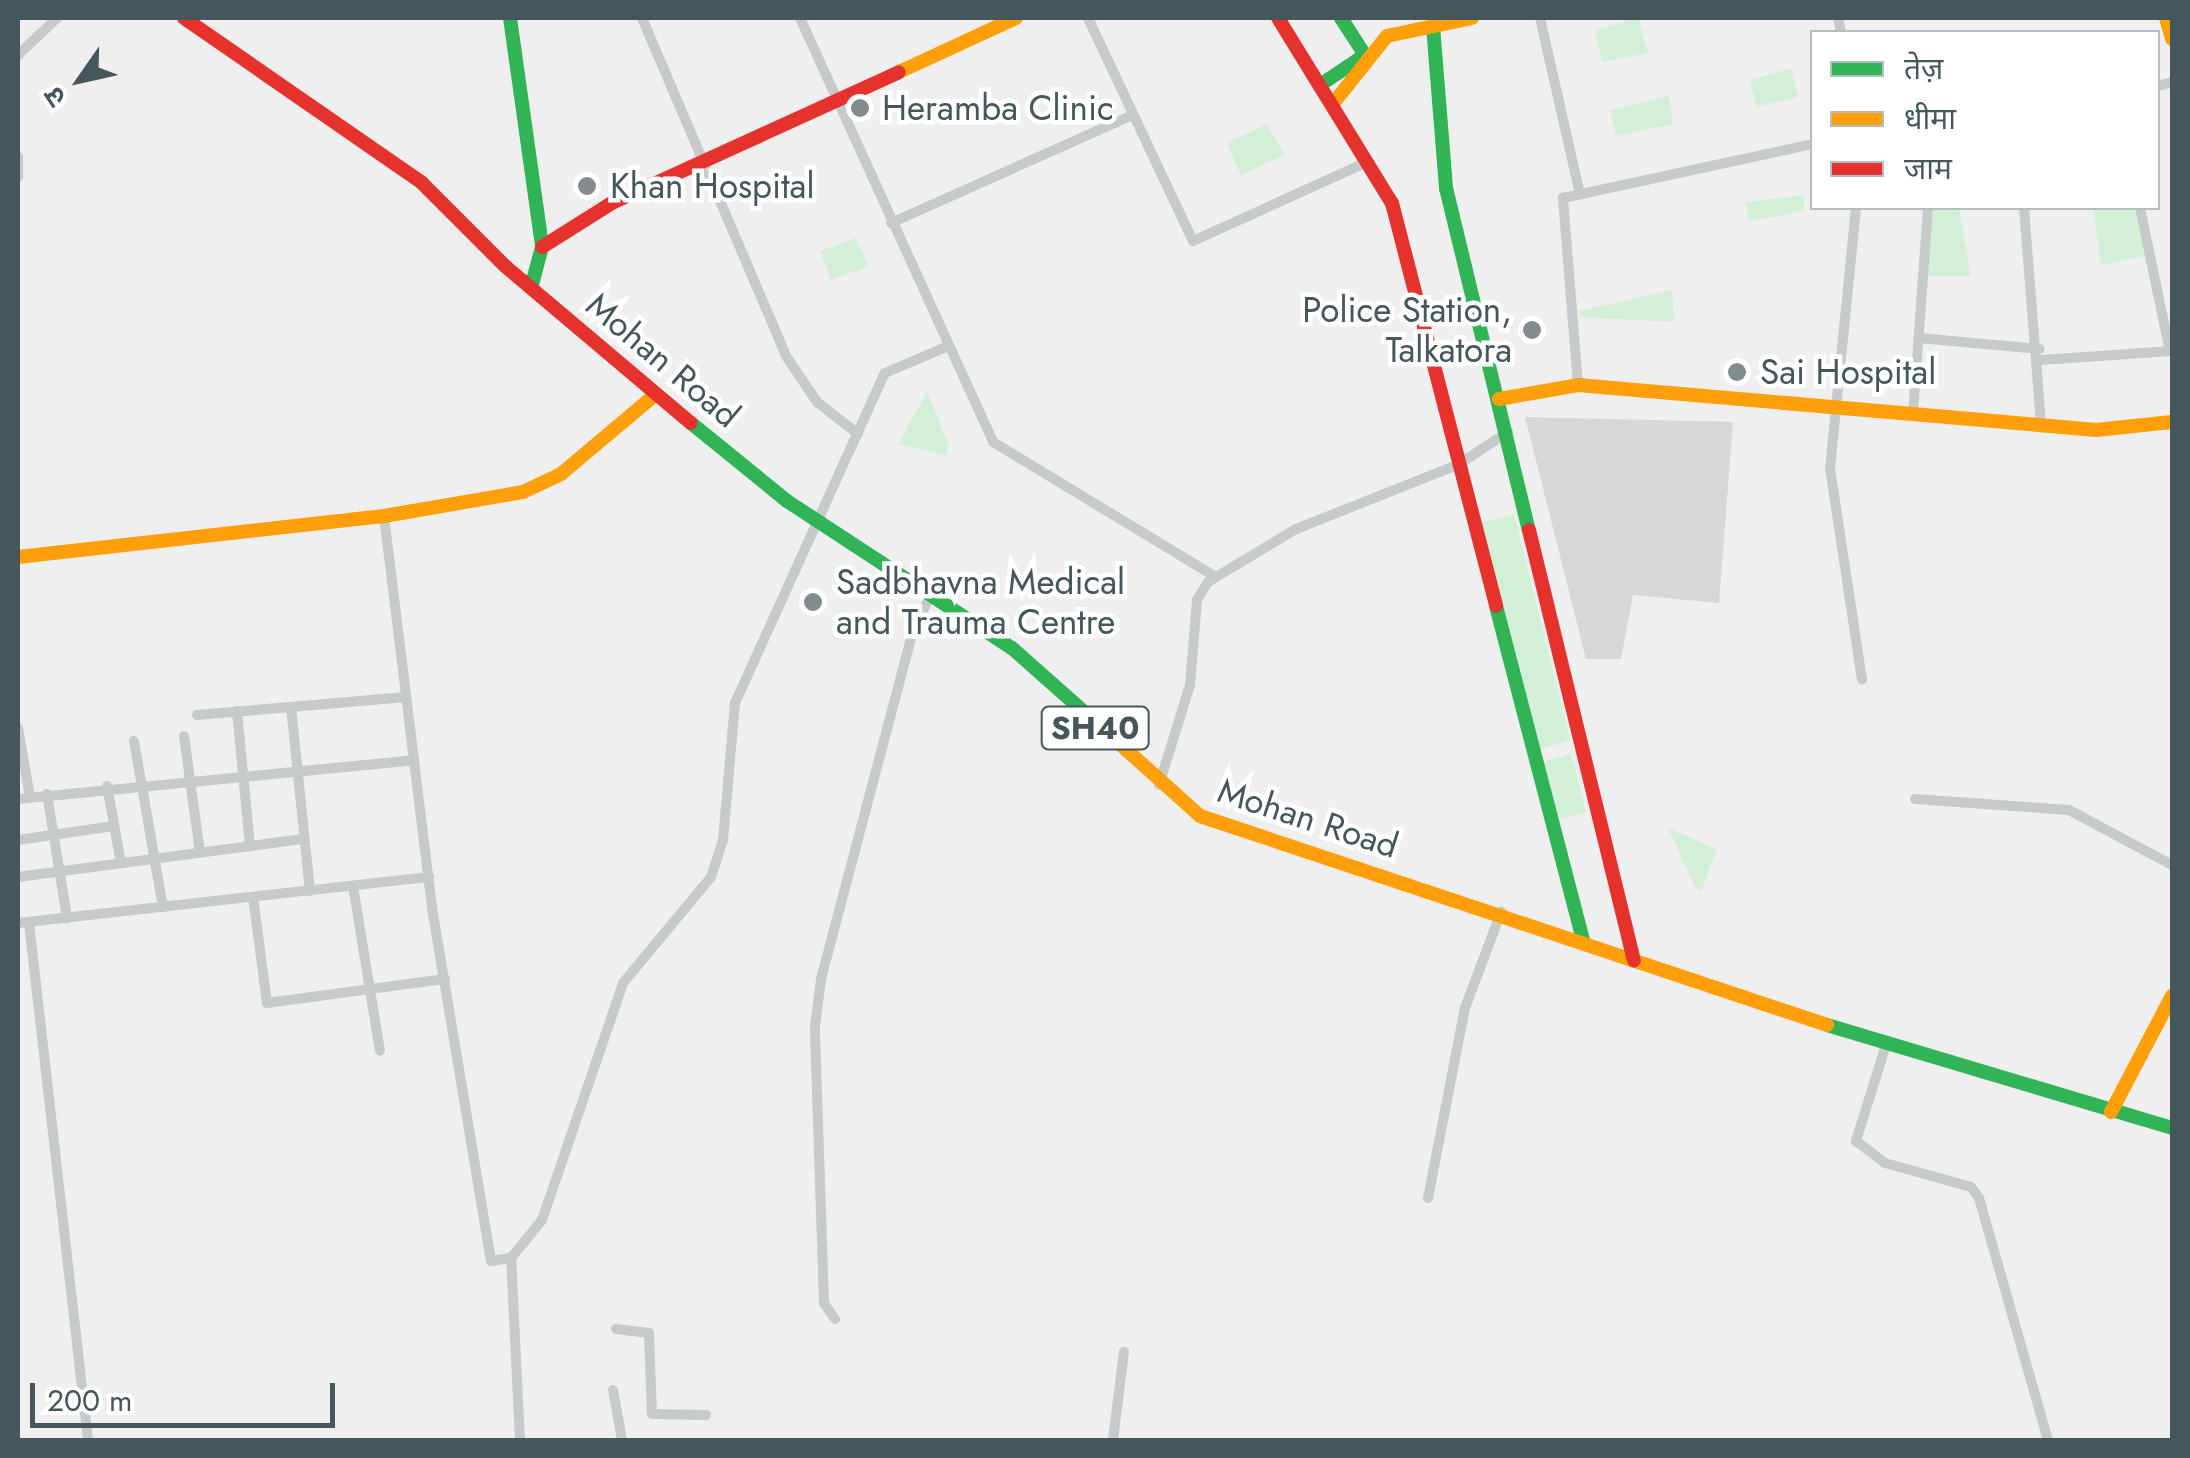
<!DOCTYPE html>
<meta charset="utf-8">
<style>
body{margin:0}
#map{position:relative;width:2190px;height:1458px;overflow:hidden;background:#f0efef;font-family:Jost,"Noto Sans Devanagari",sans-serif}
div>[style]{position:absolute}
.green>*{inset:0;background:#d4efd7}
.building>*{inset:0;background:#d6d7d8}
.street>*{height:10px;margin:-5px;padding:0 5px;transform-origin:5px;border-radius:5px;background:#c7cacb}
.fast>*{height:14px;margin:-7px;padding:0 7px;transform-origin:7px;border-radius:7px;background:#30b455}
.slow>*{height:14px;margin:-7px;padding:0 7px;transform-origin:7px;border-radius:7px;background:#ff9f0a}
.jam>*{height:14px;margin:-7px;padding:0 7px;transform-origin:7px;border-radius:7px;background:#e5322d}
.dots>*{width:28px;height:28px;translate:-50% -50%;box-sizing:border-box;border:5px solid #fff;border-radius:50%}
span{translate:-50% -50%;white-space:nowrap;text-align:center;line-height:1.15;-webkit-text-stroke:9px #fff;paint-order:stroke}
.shield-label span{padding:2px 8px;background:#fff;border:2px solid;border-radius:8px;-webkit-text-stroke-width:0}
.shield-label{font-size:32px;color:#46575c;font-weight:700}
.poi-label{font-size:35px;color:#46575c}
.left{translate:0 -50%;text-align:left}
.right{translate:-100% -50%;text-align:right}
.street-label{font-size:35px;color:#46575c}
.frame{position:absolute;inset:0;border:20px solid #46575c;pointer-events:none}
.legend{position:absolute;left:1810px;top:30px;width:350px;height:180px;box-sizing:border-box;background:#fff;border:2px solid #b5bcbe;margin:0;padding:12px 18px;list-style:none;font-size:30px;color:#46575c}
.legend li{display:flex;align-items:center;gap:20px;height:50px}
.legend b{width:50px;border:2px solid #b5bcbe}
.north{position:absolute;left:30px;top:30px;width:100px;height:100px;-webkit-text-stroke:8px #fff;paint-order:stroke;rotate:236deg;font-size:28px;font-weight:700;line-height:40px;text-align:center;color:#46575c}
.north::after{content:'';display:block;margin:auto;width:35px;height:45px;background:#46575c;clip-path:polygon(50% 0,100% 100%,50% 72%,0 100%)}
.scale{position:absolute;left:30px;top:1383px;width:305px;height:45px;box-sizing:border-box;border:5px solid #46575c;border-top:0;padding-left:12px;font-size:30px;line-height:35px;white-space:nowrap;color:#46575c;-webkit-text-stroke:8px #fff;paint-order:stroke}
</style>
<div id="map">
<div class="green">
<div style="clip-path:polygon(1638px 18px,1648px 53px,1602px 62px,1595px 30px)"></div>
<div style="clip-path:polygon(1792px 68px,1798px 97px,1756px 107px,1750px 80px)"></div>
<div style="clip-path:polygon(1669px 96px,1673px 124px,1616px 136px,1610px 110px)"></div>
<div style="clip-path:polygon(1267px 124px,1285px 155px,1241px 175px,1227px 143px)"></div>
<div style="clip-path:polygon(1804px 195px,1804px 211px,1748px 222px,1747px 202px)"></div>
<div style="clip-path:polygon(1933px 208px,1959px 208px,1971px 276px,1928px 276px)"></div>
<div style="clip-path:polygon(2093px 208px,2134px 208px,2145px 256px,2101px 265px)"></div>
<div style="clip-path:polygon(856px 238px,869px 266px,831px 280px,820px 251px)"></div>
<div style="clip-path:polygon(1672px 290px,1674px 322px,1579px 317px,1579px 311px)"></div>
<div style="clip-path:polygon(927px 392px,949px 446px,946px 456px,898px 444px)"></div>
<div style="clip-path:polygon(1514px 514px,1570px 740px,1539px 750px,1479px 523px)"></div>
<div style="clip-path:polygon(1571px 753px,1586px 812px,1556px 820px,1541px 763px)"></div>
<div style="clip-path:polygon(1668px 828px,1717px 849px,1701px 891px,1696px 889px)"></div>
</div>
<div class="building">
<div style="clip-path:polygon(1525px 417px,1733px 422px,1719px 603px,1633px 595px,1621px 659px,1586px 659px)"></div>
</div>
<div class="street">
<div style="left:642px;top:18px;width:367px;rotate:66.9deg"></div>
<div style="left:786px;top:356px;width:55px;rotate:56deg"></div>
<div style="left:817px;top:402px;width:52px;rotate:38deg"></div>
<div style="left:800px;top:18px;width:466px;rotate:65.5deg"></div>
<div style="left:993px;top:442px;width:258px;rotate:31.2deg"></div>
<div style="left:1088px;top:18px;width:246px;rotate:64.8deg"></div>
<div style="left:1193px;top:241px;width:191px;rotate:-24.4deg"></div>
<div style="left:1540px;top:18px;width:180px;rotate:77.2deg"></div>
<div style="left:1838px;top:18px;width:14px;rotate:78deg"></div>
<div style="left:18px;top:55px;width:54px;rotate:-43.5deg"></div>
<div style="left:2158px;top:86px;width:15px;rotate:-16deg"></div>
<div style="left:18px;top:157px;width:20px;rotate:90deg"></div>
<div style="left:1856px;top:208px;width:261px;rotate:95.7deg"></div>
<div style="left:1830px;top:468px;width:214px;rotate:81.4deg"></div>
<div style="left:2024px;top:208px;width:218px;rotate:85.5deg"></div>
<div style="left:2140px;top:208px;width:146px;rotate:78.2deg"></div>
<div style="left:891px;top:223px;width:264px;rotate:-24.1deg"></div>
<div style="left:1919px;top:338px;width:121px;rotate:5.2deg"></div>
<div style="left:2041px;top:360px;width:131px;rotate:-3.9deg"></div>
<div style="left:1578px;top:385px;width:188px;rotate:-94.6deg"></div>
<div style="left:1563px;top:198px;width:255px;rotate:-12.2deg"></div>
<div style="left:1913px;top:413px;width:206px;rotate:-85.8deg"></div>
<div style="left:384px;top:516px;width:395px;rotate:83deg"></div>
<div style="left:432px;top:908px;width:358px;rotate:80.5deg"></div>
<div style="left:491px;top:1261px;width:20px;rotate:-9deg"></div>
<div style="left:291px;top:707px;width:185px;rotate:84.1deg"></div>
<div style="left:237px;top:711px;width:136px;rotate:84.5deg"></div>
<div style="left:197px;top:715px;width:210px;rotate:-4.9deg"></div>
<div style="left:18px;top:728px;width:70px;rotate:80.1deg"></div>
<div style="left:184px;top:736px;width:118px;rotate:82.2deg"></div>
<div style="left:134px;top:741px;width:169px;rotate:80.1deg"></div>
<div style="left:1159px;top:785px;width:105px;rotate:-72.8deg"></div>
<div style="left:1190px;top:685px;width:85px;rotate:-85.3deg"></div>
<div style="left:1197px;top:600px;width:21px;rotate:-59deg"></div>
<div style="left:1208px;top:582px;width:103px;rotate:-31.1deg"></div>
<div style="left:1296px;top:529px;width:175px;rotate:-21.7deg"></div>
<div style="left:1459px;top:464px;width:59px;rotate:-33.1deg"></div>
<div style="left:107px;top:786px;width:78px;rotate:79.7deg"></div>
<div style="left:47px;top:794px;width:126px;rotate:80.8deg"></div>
<div style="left:18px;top:799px;width:398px;rotate:-5.6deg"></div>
<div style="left:1915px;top:799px;width:154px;rotate:4.1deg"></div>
<div style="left:2069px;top:810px;width:117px;rotate:28.1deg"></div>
<div style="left:18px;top:840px;width:97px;rotate:-8.3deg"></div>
<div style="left:18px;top:877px;width:289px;rotate:-7.6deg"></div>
<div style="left:353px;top:886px;width:167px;rotate:80.7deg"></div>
<div style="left:253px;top:897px;width:107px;rotate:82.5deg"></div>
<div style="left:267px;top:1003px;width:180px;rotate:-7.7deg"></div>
<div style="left:18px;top:923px;width:414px;rotate:-6.4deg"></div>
<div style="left:29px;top:923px;width:520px;rotate:83.49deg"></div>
<div style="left:1886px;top:1045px;width:101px;rotate:107.4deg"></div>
<div style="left:1856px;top:1141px;width:36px;rotate:37deg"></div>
<div style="left:1885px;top:1163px;width:89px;rotate:15.6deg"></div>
<div style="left:1971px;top:1187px;width:14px;rotate:54deg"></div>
<div style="left:1979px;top:1198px;width:252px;rotate:74.1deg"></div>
<div style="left:1428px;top:1198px;width:194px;rotate:-79deg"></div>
<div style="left:1465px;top:1008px;width:103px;rotate:-69.4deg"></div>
<div style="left:835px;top:1319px;width:19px;rotate:-125deg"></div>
<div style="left:824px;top:1303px;width:277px;rotate:-91.9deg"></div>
<div style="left:815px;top:1026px;width:47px;rotate:-82.7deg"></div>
<div style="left:821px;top:979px;width:365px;rotate:-75.2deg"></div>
<div style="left:914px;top:626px;width:38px;rotate:-60deg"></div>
<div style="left:616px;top:1329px;width:33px;rotate:7deg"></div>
<div style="left:649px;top:1333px;width:81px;rotate:87.9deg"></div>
<div style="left:652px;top:1414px;width:54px;rotate:1.1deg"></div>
<div style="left:613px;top:1390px;width:51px;rotate:79.8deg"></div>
<div style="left:520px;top:1440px;width:182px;rotate:-92.8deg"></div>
<div style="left:511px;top:1258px;width:49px;rotate:-50.8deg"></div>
<div style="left:542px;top:1220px;width:250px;rotate:-71.1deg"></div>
<div style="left:623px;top:983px;width:138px;rotate:-50.3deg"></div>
<div style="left:711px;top:877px;width:39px;rotate:-72deg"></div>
<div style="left:723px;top:840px;width:138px;rotate:-85deg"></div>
<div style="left:735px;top:703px;width:362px;rotate:-65.6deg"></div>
<div style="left:885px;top:373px;width:66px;rotate:-23.1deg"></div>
<div style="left:1113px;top:1440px;width:89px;rotate:-82.9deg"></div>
</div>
<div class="fast">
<div style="left:510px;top:18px;width:231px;rotate:82deg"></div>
<div style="left:542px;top:247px;width:42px;rotate:105deg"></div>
<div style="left:1433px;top:26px;width:163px;rotate:85.4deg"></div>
<div style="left:1446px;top:188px;width:352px;rotate:76.4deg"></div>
<div style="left:1320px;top:85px;width:54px;rotate:-33.7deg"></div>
<div style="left:1365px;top:55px;width:44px;rotate:-123deg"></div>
<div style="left:691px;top:423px;width:124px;rotate:39.1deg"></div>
<div style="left:787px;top:501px;width:269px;rotate:33.2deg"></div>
<div style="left:1012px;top:648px;width:107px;rotate:41.6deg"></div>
<div style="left:1496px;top:606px;width:346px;rotate:75.4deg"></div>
<div style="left:1827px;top:1025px;width:360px;rotate:16.6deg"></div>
</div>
<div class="slow">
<div style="left:2166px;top:18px;width:22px;rotate:74deg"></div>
<div style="left:899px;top:72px;width:129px;rotate:-24.8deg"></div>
<div style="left:1332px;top:105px;width:88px;rotate:-51.4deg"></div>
<div style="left:1387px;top:36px;width:87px;rotate:-12deg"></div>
<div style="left:1499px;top:399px;width:80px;rotate:-10deg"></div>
<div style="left:1578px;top:385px;width:520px;rotate:4.96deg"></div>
<div style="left:2096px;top:430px;width:76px;rotate:-6deg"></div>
<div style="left:18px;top:557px;width:368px;rotate:-6.4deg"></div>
<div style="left:384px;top:516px;width:141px;rotate:-9.8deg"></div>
<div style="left:523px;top:492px;width:42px;rotate:-25.3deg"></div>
<div style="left:561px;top:474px;width:124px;rotate:-40.1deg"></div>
<div style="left:1092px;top:719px;width:145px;rotate:41.9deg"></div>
<div style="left:1200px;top:816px;width:661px;rotate:18.43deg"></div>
<div style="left:2111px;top:1112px;width:131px;rotate:-62.3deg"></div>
</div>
<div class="jam">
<div style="left:184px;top:18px;width:290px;rotate:34.7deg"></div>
<div style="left:422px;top:183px;width:117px;rotate:45deg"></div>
<div style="left:505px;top:266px;width:243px;rotate:40.2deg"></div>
<div style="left:1278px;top:18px;width:217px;rotate:58.4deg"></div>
<div style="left:1392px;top:203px;width:416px;rotate:75.5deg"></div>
<div style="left:542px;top:247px;width:83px;rotate:-32.2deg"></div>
<div style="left:612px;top:203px;width:315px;rotate:-24.5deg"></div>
<div style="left:1529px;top:530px;width:443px;rotate:76.3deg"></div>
</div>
<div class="dots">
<div style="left:860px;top:108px;background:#828c8f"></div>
<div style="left:587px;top:186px;background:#828c8f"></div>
<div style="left:1532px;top:330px;background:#828c8f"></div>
<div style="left:1737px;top:372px;background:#828c8f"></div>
<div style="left:813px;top:602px;background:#828c8f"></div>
</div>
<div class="shield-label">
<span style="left:1095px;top:728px">SH40</span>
</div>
<div class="poi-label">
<span class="left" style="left:882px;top:108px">Heramba Clinic</span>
<span class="left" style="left:610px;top:186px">Khan Hospital</span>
<span class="right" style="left:1512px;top:330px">Police Station,<br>Talkatora</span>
<span class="left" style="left:1760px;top:372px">Sai Hospital</span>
<span class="left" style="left:836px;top:602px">Sadbhavna Medical<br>and Trauma Centre</span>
</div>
<div class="street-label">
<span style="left:663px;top:360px;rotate:40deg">Mohan Road</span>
<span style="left:1308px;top:818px;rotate:18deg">Mohan Road</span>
</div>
<div class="frame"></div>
<ul class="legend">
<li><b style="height:12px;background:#30b455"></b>तेज़</li>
<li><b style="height:12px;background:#ff9f0a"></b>धीमा</li>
<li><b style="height:12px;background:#e5322d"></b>जाम</li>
</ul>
<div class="north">उ</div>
<div class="scale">200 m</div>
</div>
